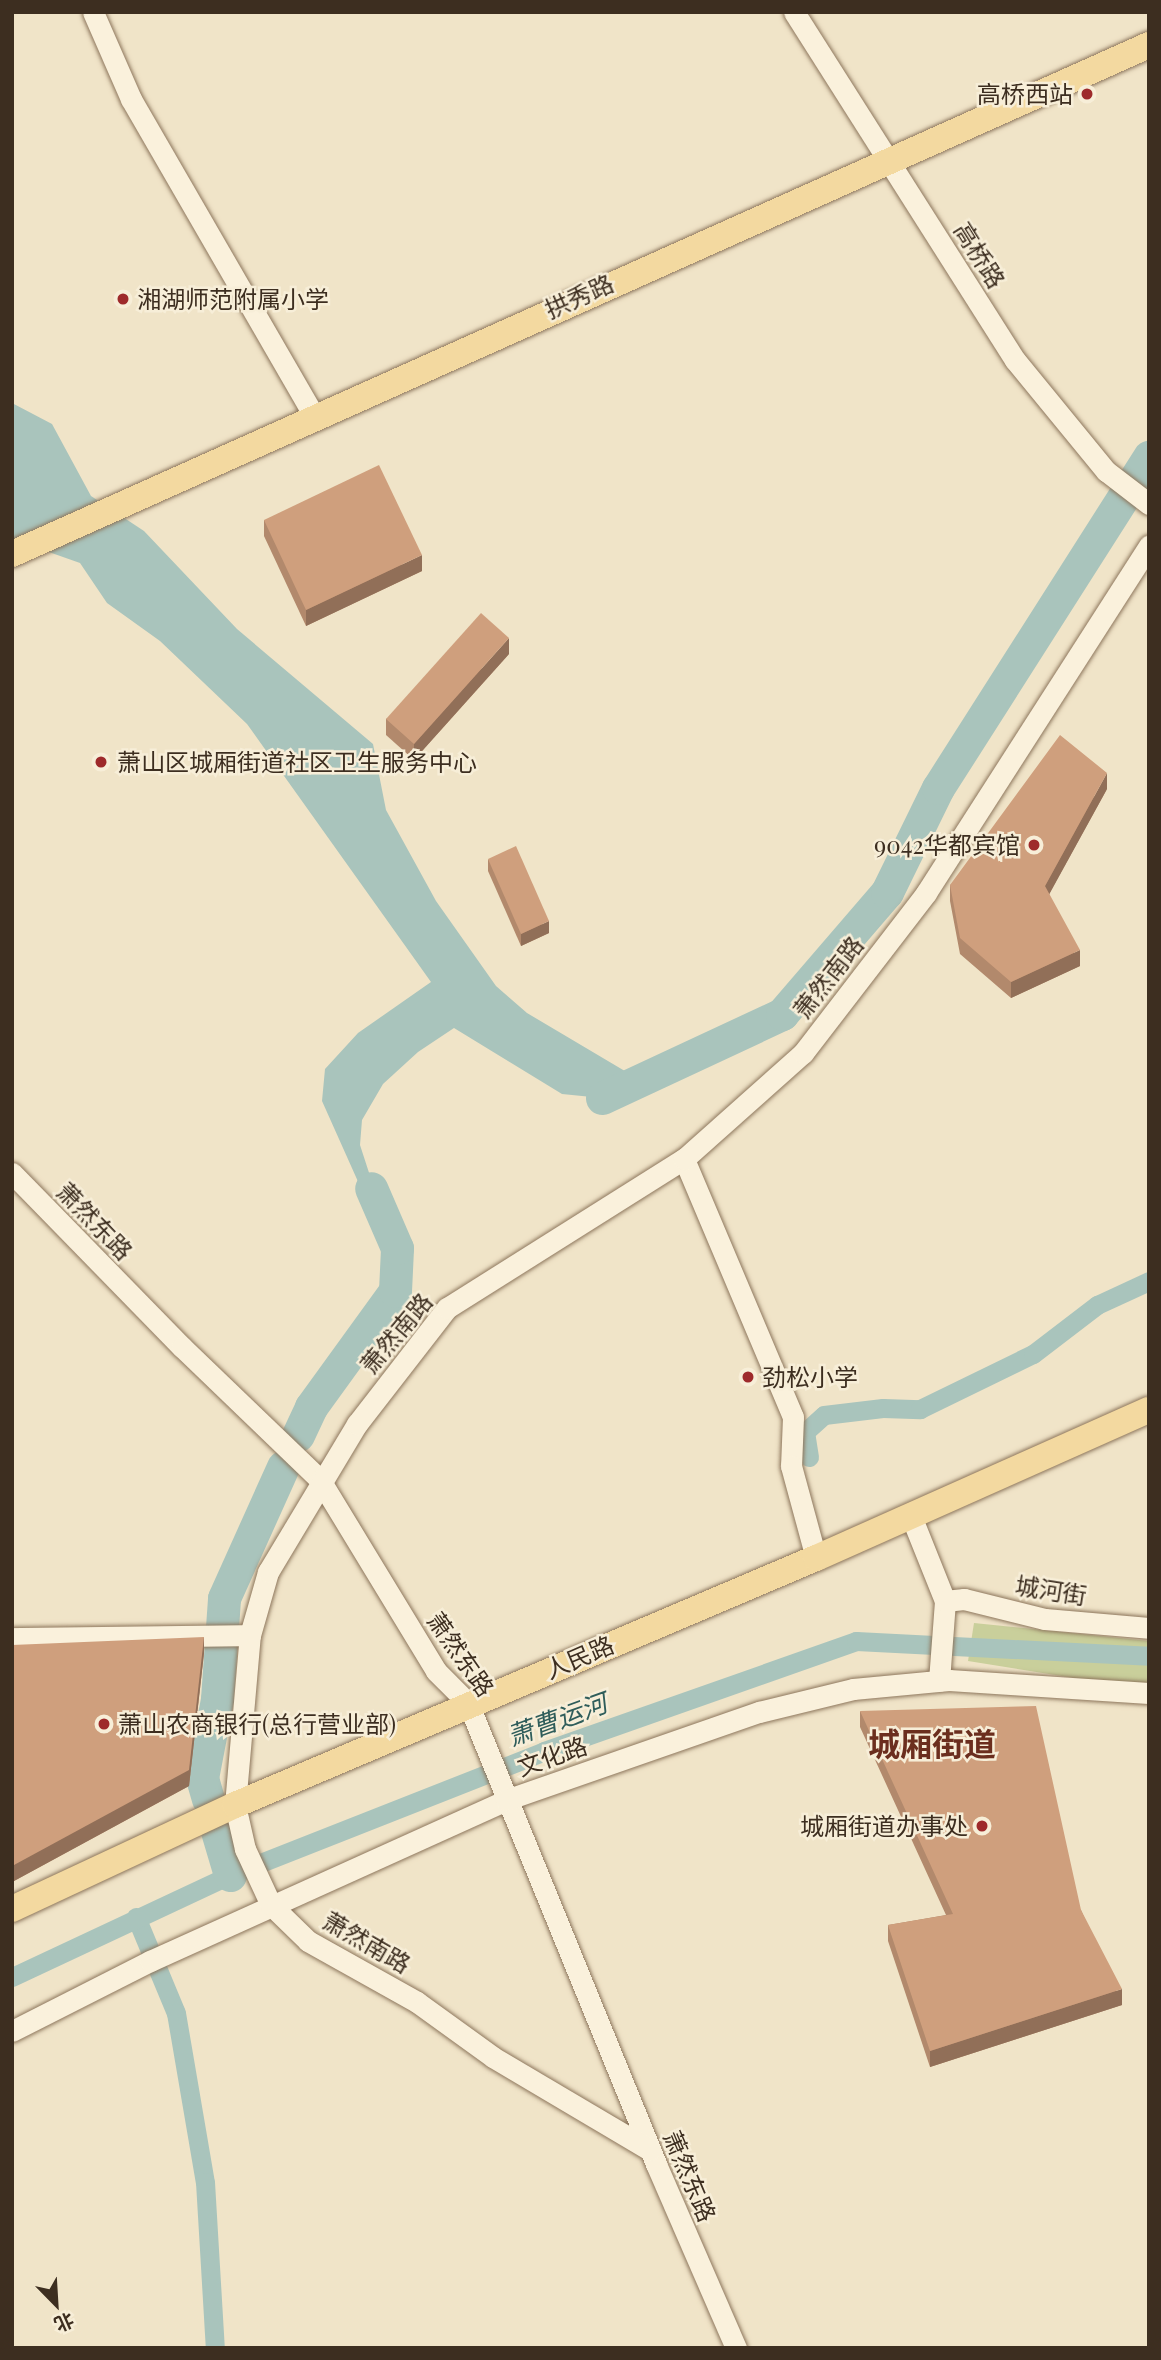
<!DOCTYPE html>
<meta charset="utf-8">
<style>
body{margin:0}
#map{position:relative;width:1161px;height:2360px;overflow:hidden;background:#f0e4c8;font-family:"Playfair Display","Noto Sans SC",serif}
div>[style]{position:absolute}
.green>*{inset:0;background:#c9cf9b}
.water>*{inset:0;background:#a9c4bc}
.canal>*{height:19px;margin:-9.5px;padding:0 9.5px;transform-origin:9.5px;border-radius:9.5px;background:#a9c4bc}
.river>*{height:33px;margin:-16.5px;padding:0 16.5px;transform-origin:16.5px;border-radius:16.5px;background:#a9c4bc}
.roads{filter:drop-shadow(0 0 2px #8d765c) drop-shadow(0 0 2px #8d765c)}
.minor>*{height:21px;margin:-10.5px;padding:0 10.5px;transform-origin:10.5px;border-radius:10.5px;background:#faf1dc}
.major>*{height:26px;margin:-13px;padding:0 13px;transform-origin:13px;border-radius:13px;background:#f3d9a0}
.wall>*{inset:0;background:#b2896c}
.shaded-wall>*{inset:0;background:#916f58}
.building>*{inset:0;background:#cf9f7d}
.dots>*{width:19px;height:19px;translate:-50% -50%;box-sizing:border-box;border:4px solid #f7eed8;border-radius:50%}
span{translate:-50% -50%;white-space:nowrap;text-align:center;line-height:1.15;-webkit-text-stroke:5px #f7eed8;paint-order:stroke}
.poi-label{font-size:24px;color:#3d2e20}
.right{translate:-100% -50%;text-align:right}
.left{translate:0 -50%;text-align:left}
.street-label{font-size:24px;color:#3d2e20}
.water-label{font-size:26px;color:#2f5d5a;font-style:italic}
.district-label{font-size:32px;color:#6b2e1e;font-weight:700}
.frame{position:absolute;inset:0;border:14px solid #3d2e20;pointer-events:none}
.north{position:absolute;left:21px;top:2269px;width:70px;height:70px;-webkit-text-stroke:5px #f7eed8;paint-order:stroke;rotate:156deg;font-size:19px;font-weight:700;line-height:28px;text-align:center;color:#3d2e20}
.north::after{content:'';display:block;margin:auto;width:24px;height:32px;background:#3d2e20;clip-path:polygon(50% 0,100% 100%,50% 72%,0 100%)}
</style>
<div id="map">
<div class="green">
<div style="clip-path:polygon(974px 1623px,1149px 1641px,1149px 1690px,968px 1661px)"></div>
</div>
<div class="water">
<div style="clip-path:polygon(12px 403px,52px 424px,91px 496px,144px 531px,237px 629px,373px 744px,386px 810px,436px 901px,496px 986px,527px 1013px,640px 1080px,602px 1098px,562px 1094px,454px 1028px,418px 1052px,383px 1084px,362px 1120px,360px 1145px,373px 1185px,364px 1195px,322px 1101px,325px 1069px,358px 1033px,431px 982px,247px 724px,160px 641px,107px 603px,80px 563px,12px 539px)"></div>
</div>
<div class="canal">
<div style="left:809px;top:1457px;width:25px;rotate:-99deg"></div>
<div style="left:805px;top:1432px;width:25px;rotate:-42deg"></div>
<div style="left:824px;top:1415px;width:59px;rotate:-6.8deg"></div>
<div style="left:883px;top:1408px;width:37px;rotate:2deg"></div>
<div style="left:920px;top:1409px;width:126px;rotate:-26deg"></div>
<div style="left:1033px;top:1354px;width:81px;rotate:-37.4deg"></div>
<div style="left:1097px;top:1305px;width:57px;rotate:-24.8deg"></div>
<div style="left:136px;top:1917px;width:104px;rotate:67.4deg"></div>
<div style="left:176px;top:2013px;width:171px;rotate:80.3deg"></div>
<div style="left:205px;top:2182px;width:166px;rotate:86.6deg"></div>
<div style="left:12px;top:1977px;width:241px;rotate:-25.1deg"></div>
<div style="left:230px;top:1875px;width:338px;rotate:-21.5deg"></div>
<div style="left:544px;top:1751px;width:331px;rotate:-19.4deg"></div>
<div style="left:856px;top:1641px;width:293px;rotate:2.9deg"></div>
</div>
<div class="river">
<div style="left:602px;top:1098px;width:199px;rotate:-25deg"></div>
<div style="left:782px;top:1014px;width:161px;rotate:-49.3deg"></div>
<div style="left:887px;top:892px;width:116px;rotate:-63.9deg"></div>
<div style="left:938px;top:788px;width:393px;rotate:-57.5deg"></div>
<div style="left:298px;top:1435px;width:31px;rotate:-65deg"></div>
<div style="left:311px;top:1407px;width:143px;rotate:-54.1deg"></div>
<div style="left:395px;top:1291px;width:43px;rotate:-87.3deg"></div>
<div style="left:397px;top:1248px;width:65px;rotate:-113.4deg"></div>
<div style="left:208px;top:1799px;width:22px;rotate:-106deg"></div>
<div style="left:202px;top:1778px;width:80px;rotate:-79.2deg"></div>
<div style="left:217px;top:1699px;width:101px;rotate:-86deg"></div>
<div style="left:224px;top:1598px;width:144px;rotate:-65.8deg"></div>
<div style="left:217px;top:1831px;width:46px;rotate:73.5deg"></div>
</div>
<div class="roads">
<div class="minor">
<div style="left:93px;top:12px;width:95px;rotate:66.4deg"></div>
<div style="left:131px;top:99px;width:366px;rotate:60deg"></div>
<div style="left:794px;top:12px;width:412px;rotate:57.6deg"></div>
<div style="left:1015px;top:360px;width:144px;rotate:50.7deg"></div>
<div style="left:1106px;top:471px;width:54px;rotate:37.5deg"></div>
<div style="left:684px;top:1159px;width:280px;rotate:67.1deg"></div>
<div style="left:793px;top:1417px;width:49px;rotate:92.3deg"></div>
<div style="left:791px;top:1466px;width:95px;rotate:74.8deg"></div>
<div style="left:12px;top:1173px;width:243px;rotate:45.7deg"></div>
<div style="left:182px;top:1347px;width:192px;rotate:43.9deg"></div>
<div style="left:320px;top:1480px;width:223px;rotate:58.7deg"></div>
<div style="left:436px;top:1671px;width:45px;rotate:45deg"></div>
<div style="left:468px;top:1703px;width:498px;rotate:67.8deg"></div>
<div style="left:656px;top:2164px;width:201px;rotate:66.5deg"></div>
<div style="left:911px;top:1516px;width:92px;rotate:68.2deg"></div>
<div style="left:945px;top:1601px;width:80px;rotate:94.3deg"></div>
<div style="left:945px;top:1601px;width:19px;rotate:-6deg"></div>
<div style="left:964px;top:1599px;width:83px;rotate:13.9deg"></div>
<div style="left:1045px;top:1619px;width:104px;rotate:4.9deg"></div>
<div style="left:12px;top:1638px;width:238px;rotate:-0.7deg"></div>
<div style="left:12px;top:2031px;width:155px;rotate:-26.9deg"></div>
<div style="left:150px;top:1961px;width:391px;rotate:-24.3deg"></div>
<div style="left:506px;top:1800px;width:268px;rotate:-19.2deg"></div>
<div style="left:759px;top:1712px;width:97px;rotate:-13.7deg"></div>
<div style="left:853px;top:1689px;width:96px;rotate:-5.4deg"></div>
<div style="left:949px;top:1680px;width:200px;rotate:3.7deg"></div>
<div style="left:650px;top:2150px;width:182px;rotate:-149.4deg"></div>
<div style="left:493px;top:2057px;width:94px;rotate:-144.1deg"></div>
<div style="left:417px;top:2002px;width:125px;rotate:-150.8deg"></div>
<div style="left:308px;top:1941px;width:52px;rotate:-135.8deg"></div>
<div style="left:271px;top:1905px;width:62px;rotate:-114.9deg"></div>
<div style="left:245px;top:1849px;width:45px;rotate:-102.8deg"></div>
<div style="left:235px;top:1805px;width:171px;rotate:-85deg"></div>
<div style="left:250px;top:1635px;width:66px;rotate:-74.1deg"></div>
<div style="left:268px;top:1572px;width:173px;rotate:-59deg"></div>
<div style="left:357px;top:1424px;width:147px;rotate:-52.2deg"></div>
<div style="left:447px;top:1308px;width:280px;rotate:-32.2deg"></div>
<div style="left:684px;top:1159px;width:159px;rotate:-41.7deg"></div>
<div style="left:803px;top:1053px;width:202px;rotate:-52.4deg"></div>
<div style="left:926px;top:893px;width:413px;rotate:-57.3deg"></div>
</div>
<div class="major">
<div style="left:12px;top:554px;width:1246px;rotate:-24.12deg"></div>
<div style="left:12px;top:1909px;width:246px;rotate:-25deg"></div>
<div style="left:235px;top:1805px;width:631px;rotate:-23.03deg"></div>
<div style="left:816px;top:1558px;width:364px;rotate:-24deg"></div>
</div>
</div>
<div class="wall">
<div style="clip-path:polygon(264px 520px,422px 571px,306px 626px,264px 536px)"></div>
<div style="clip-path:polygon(509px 654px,414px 760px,386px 735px,386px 719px)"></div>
<div style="clip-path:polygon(1107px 789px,1049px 894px,1080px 966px,1011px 998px,960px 954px,950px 901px,950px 885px)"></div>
<div style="clip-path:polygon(488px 859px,549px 933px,521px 946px,488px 871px)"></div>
<div style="clip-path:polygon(12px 1645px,204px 1653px,189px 1786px,14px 1881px,12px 1878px)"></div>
<div style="clip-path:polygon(860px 1711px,1081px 1910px,1122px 2005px,930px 2067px,888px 1941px,888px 1925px,946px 1915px,860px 1727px)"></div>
</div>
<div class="shaded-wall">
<div style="clip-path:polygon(422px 555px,422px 571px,306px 626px,306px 610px)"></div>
<div style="clip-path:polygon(509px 638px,509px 654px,414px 760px,414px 744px)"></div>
<div style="clip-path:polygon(1107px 773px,1107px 789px,1045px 902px,1045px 886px)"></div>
<div style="clip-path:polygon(549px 921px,549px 933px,521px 946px,521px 934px)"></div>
<div style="clip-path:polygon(1080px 950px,1080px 966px,1011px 998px,1011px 982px)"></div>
<div style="clip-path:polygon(204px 1637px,204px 1653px,189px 1786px,14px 1881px,14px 1865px)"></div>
<div style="clip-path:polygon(1122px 1989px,1122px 2005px,930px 2067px,930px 2051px)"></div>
</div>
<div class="building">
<div style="clip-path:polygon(379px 465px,422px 555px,306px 610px,264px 520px)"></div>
<div style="clip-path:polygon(481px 613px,509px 638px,414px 744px,386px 719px)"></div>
<div style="clip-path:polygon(1060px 735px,1107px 773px,1045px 886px,1080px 950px,1011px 982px,960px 938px,950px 885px)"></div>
<div style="clip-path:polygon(516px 846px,549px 921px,521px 934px,488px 859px)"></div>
<div style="clip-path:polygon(204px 1637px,189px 1770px,14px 1865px,12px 1862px,12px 1645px)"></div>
<div style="clip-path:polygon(1036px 1706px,1081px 1910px,1122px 1989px,930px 2051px,888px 1925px,953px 1914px,860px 1711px)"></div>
</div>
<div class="dots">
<div style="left:1087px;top:94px;background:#9e2a2b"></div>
<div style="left:123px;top:299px;background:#9e2a2b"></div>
<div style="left:101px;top:762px;background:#9e2a2b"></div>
<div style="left:1034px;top:845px;background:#9e2a2b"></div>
<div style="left:748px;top:1377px;background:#9e2a2b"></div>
<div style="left:104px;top:1724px;background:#9e2a2b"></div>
<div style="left:982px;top:1826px;background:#9e2a2b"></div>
</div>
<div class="poi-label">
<span class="right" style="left:1073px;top:94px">高桥西站</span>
<span class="left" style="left:137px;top:299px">湘湖师范附属小学</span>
<span class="left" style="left:117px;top:762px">萧山区城厢街道社区卫生服务中心</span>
<span class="right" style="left:1020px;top:845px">9042华都宾馆</span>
<span class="left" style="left:762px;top:1377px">劲松小学</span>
<span class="left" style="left:118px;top:1724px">萧山农商银行(总行营业部)</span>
<span class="right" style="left:968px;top:1826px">城厢街道办事处</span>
</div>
<div class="street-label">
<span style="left:980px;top:255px;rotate:58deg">高桥路</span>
<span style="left:579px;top:296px;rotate:-24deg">拱秀路</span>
<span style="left:828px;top:977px;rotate:-52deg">萧然南路</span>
<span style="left:95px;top:1221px;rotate:46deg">萧然东路</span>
<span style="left:396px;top:1333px;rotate:-50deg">萧然南路</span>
<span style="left:1051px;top:1590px;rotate:9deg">城河街</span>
<span style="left:461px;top:1654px;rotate:55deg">萧然东路</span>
<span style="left:579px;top:1657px;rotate:-23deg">人民路</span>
<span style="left:552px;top:1756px;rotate:-19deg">文化路</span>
<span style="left:367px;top:1942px;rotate:30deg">萧然南路</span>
<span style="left:690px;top:2176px;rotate:67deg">萧然东路</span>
</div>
<div class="water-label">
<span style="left:557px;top:1719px;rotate:-20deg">萧曹运河</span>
</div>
<div class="district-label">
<span style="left:932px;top:1743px">城厢街道</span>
</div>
<div class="frame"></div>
<div class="north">北</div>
</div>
